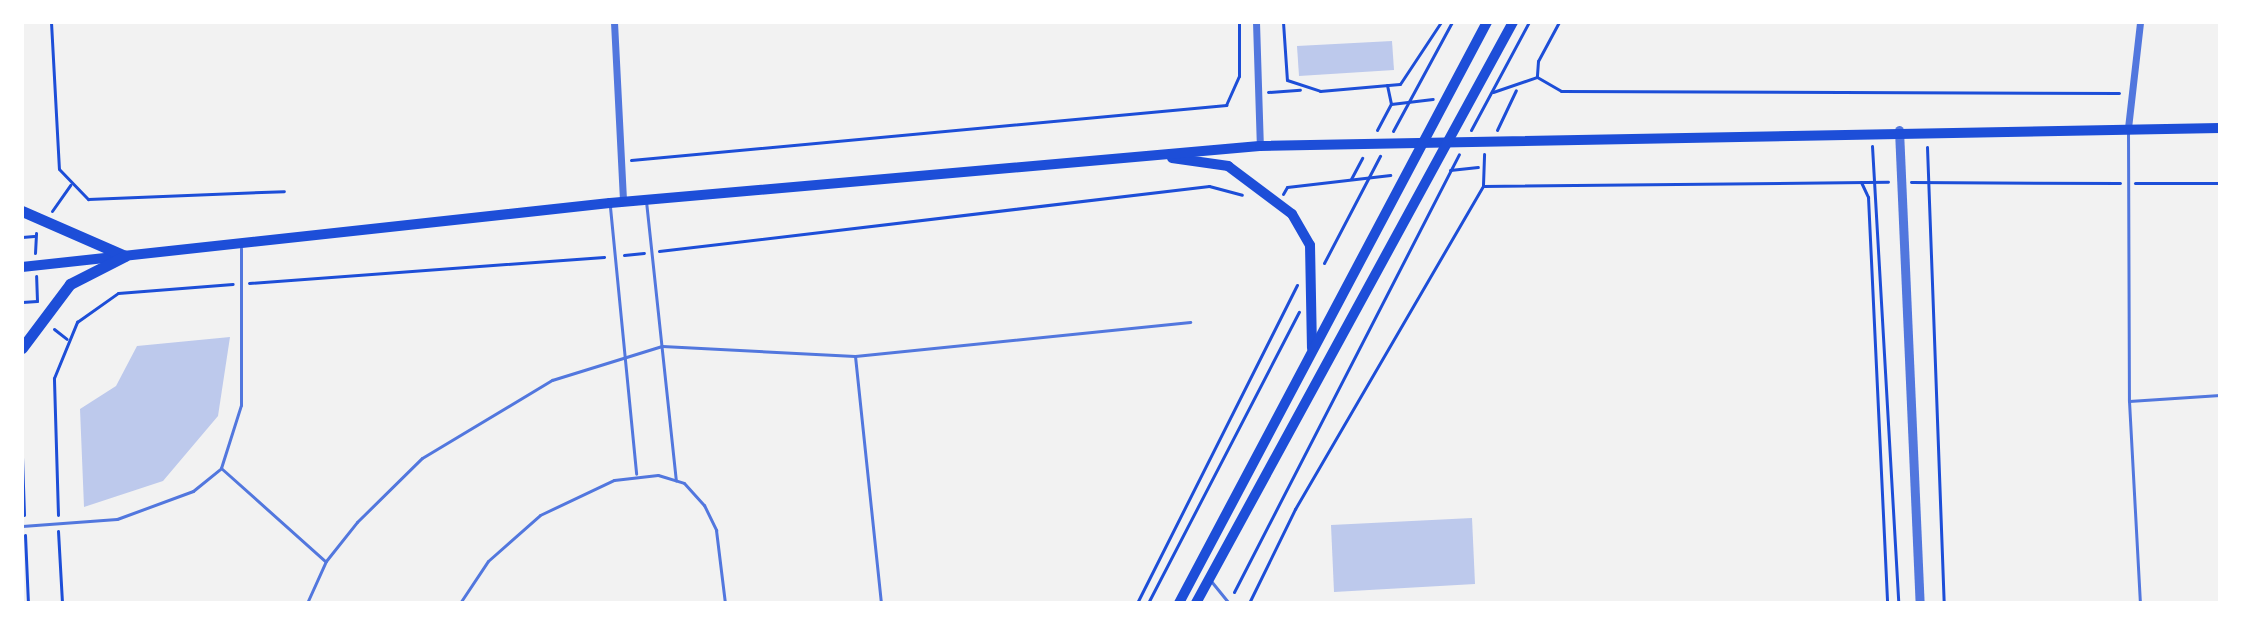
<!DOCTYPE html>
<style>
body{margin:0}
#map{position:relative;width:2242px;height:625px;overflow:hidden;background:#f2f2f2;font-family:"Exo 2",sans-serif}
div>[style]{position:absolute}
.building>*{inset:0;background:#bdc9ec}
.path>*{height:3px;margin:-1.5px;padding:0 1.5px;transform-origin:1.5px;border-radius:1.5px;background:#1d4ed8}
.service>*{height:3px;margin:-1.5px;padding:0 1.5px;transform-origin:1.5px;border-radius:1.5px;background:#5277de}
.minor>*{height:7px;margin:-3.5px;padding:0 3.5px;transform-origin:3.5px;border-radius:3.5px;background:#5277de}
.tertiary>*{height:9px;margin:-4.5px;padding:0 4.5px;transform-origin:4.5px;border-radius:4.5px;background:#5277de}
.secondary>*{height:10px;margin:-5px;padding:0 5px;transform-origin:5px;border-radius:5px;background:#1d4ed8}
.primary>*{height:11px;margin:-5.5px;padding:0 5.5px;transform-origin:5.5px;border-radius:5.5px;background:#1d4ed8}
span{translate:-50% -50%;white-space:nowrap;text-align:center;line-height:1.15;-webkit-text-stroke:8px #fff;paint-order:stroke}
.frame{position:absolute;inset:0;border:24px solid #fff;pointer-events:none}
</style>
<div id="map">
<div class="building">
<div style="clip-path:polygon(1392px 41px,1394px 70px,1299px 76px,1297px 46px)"></div>
<div style="clip-path:polygon(230px 337px,218px 416px,163px 481px,84px 507px,80px 409px,116px 386px,137px 346px)"></div>
<div style="clip-path:polygon(1472px 518px,1475px 584px,1334px 592px,1331px 525px)"></div>
</div>
<div class="path">
<div style="left:51px;top:22px;width:147px;rotate:86.9deg"></div>
<div style="left:59px;top:169px;width:42px;rotate:46deg"></div>
<div style="left:88px;top:199px;width:196px;rotate:-2.3deg"></div>
<div style="left:1283px;top:22px;width:58px;rotate:86.1deg"></div>
<div style="left:1287px;top:80px;width:35px;rotate:18deg"></div>
<div style="left:1320px;top:91px;width:80px;rotate:-5deg"></div>
<div style="left:1400px;top:84px;width:74px;rotate:-56.5deg"></div>
<div style="left:1559px;top:22px;width:44px;rotate:118.3deg"></div>
<div style="left:1538px;top:61px;width:16px;rotate:94deg"></div>
<div style="left:1537px;top:77px;width:28px;rotate:30deg"></div>
<div style="left:1561px;top:91px;width:558px;rotate:0.21deg"></div>
<div style="left:1387px;top:85px;width:19px;rotate:78deg"></div>
<div style="left:1268px;top:92px;width:32px;rotate:-4deg"></div>
<div style="left:1493px;top:92px;width:46px;rotate:-18.8deg"></div>
<div style="left:1377px;top:130px;width:30px;rotate:-62deg"></div>
<div style="left:1391px;top:104px;width:42px;rotate:-6.8deg"></div>
<div style="left:1471px;top:130px;width:123px;rotate:-61.8deg"></div>
<div style="left:1497px;top:130px;width:44px;rotate:-64.6deg"></div>
<div style="left:1393px;top:131px;width:124px;rotate:-61.6deg"></div>
<div style="left:1872px;top:146px;width:458px;rotate:86.7deg"></div>
<div style="left:1927px;top:147px;width:456px;rotate:87.9deg"></div>
<div style="left:631px;top:160px;width:598px;rotate:-5.28deg"></div>
<div style="left:1226px;top:105px;width:32px;rotate:-66deg"></div>
<div style="left:1239px;top:76px;width:54px;rotate:-90deg"></div>
<div style="left:1450px;top:170px;width:28px;rotate:-6deg"></div>
<div style="left:1351px;top:179px;width:24px;rotate:-62deg"></div>
<div style="left:1861px;top:182px;width:17px;rotate:65deg"></div>
<div style="left:1868px;top:197px;width:406px;rotate:87.3deg"></div>
<div style="left:1911px;top:182px;width:209px;rotate:0.3deg"></div>
<div style="left:2135px;top:183px;width:85px"></div>
<div style="left:1483px;top:185px;width:31px;rotate:-88deg"></div>
<div style="left:1283px;top:194px;width:8px;rotate:-60deg"></div>
<div style="left:1287px;top:187px;width:104px;rotate:-6.6deg"></div>
<div style="left:52px;top:211px;width:32px;rotate:-55deg"></div>
<div style="left:22px;top:237px;width:12px;rotate:-5deg"></div>
<div style="left:659px;top:251px;width:554px;rotate:-6.74deg"></div>
<div style="left:1209px;top:186px;width:34px;rotate:15deg"></div>
<div style="left:35px;top:253px;width:20px;rotate:-87deg"></div>
<div style="left:624px;top:255px;width:20px;rotate:-6deg"></div>
<div style="left:1324px;top:263px;width:121px;rotate:-62.4deg"></div>
<div style="left:249px;top:283px;width:356px;rotate:-4.2deg"></div>
<div style="left:22px;top:302px;width:15px;rotate:-4deg"></div>
<div style="left:37px;top:301px;width:25px;rotate:-92deg"></div>
<div style="left:54px;top:329px;width:16px;rotate:38deg"></div>
<div style="left:22px;top:457px;width:58px;rotate:88deg"></div>
<div style="left:58px;top:515px;width:137px;rotate:-91.7deg"></div>
<div style="left:54px;top:378px;width:61px;rotate:-67.7deg"></div>
<div style="left:77px;top:322px;width:50px;rotate:-35.3deg"></div>
<div style="left:118px;top:293px;width:115px;rotate:-4.5deg"></div>
<div style="left:58px;top:531px;width:72px;rotate:86.8deg"></div>
<div style="left:25px;top:535px;width:68px;rotate:87.5deg"></div>
<div style="left:1234px;top:592px;width:492px;rotate:-62.8deg"></div>
<div style="left:1137px;top:603px;width:356px;rotate:-63.3deg"></div>
<div style="left:1148px;top:603px;width:328px;rotate:-62.6deg"></div>
<div style="left:1249px;top:603px;width:105px;rotate:-63.9deg"></div>
<div style="left:1295px;top:509px;width:374px;rotate:-59.8deg"></div>
<div style="left:1483px;top:186px;width:405px;rotate:-0.6deg"></div>
</div>
<div class="service">
<div style="left:2128px;top:132px;width:269px;rotate:89.8deg"></div>
<div style="left:2129px;top:401px;width:202px;rotate:86.9deg"></div>
<div style="left:646px;top:201px;width:281px;rotate:83.9deg"></div>
<div style="left:610px;top:207px;width:268px;rotate:84.4deg"></div>
<div style="left:855px;top:356px;width:337px;rotate:-5.8deg"></div>
<div style="left:2129px;top:401px;width:91px;rotate:-3.8deg"></div>
<div style="left:221px;top:468px;width:140px;rotate:41.8deg"></div>
<div style="left:22px;top:526px;width:95px;rotate:-4.2deg"></div>
<div style="left:117px;top:519px;width:81px;rotate:-20.2deg"></div>
<div style="left:193px;top:491px;width:36px;rotate:-39deg"></div>
<div style="left:221px;top:468px;width:66px;rotate:-72.4deg"></div>
<div style="left:241px;top:405px;width:157px;rotate:-90deg"></div>
<div style="left:1211px;top:581px;width:28px;rotate:51deg"></div>
<div style="left:307px;top:603px;width:46px;rotate:-65.7deg"></div>
<div style="left:326px;top:561px;width:50px;rotate:-51.5deg"></div>
<div style="left:357px;top:522px;width:91px;rotate:-44.6deg"></div>
<div style="left:422px;top:458px;width:152px;rotate:-31deg"></div>
<div style="left:552px;top:380px;width:115px;rotate:-17.2deg"></div>
<div style="left:662px;top:346px;width:193px;rotate:3deg"></div>
<div style="left:855px;top:356px;width:248px;rotate:84deg"></div>
<div style="left:460px;top:603px;width:50px;rotate:-56.3deg"></div>
<div style="left:488px;top:561px;width:69px;rotate:-41.5deg"></div>
<div style="left:540px;top:515px;width:82px;rotate:-25.3deg"></div>
<div style="left:614px;top:480px;width:44px;rotate:-6.5deg"></div>
<div style="left:658px;top:475px;width:27px;rotate:17deg"></div>
<div style="left:684px;top:483px;width:30px;rotate:48deg"></div>
<div style="left:704px;top:505px;width:28px;rotate:64deg"></div>
<div style="left:716px;top:530px;width:74px;rotate:83deg"></div>
</div>
<div class="minor">
<div style="left:614px;top:22px;width:180px;rotate:87.1deg"></div>
<div style="left:1256px;top:22px;width:124px;rotate:88.2deg"></div>
<div style="left:2128px;top:128px;width:107px;rotate:-83.5deg"></div>
</div>
<div class="tertiary">
<div style="left:1899px;top:130px;width:473px;rotate:87.5deg"></div>
</div>
<div class="secondary">
<div style="left:1172px;top:158px;width:57px;rotate:8.1deg"></div>
<div style="left:1228px;top:166px;width:80px;rotate:36.9deg"></div>
<div style="left:1292px;top:214px;width:36px;rotate:60deg"></div>
<div style="left:1310px;top:245px;width:103px;rotate:88.9deg"></div>
<div style="left:22px;top:267px;width:591px;rotate:-6.21deg"></div>
<div style="left:610px;top:203px;width:652px;rotate:-5.01deg"></div>
<div style="left:1260px;top:146px;width:960px;rotate:-1.07deg"></div>
<div style="left:1179px;top:603px;width:658px;rotate:-62.07deg"></div>
<div style="left:1196px;top:603px;width:662px;rotate:-61.38deg"></div>
</div>
<div class="primary">
<div style="left:22px;top:211px;width:112px;rotate:23.6deg"></div>
<div style="left:22px;top:348px;width:80px;rotate:-53.1deg"></div>
<div style="left:70px;top:284px;width:62px;rotate:-27deg"></div>
</div>
<div class="frame"></div>
</div>
